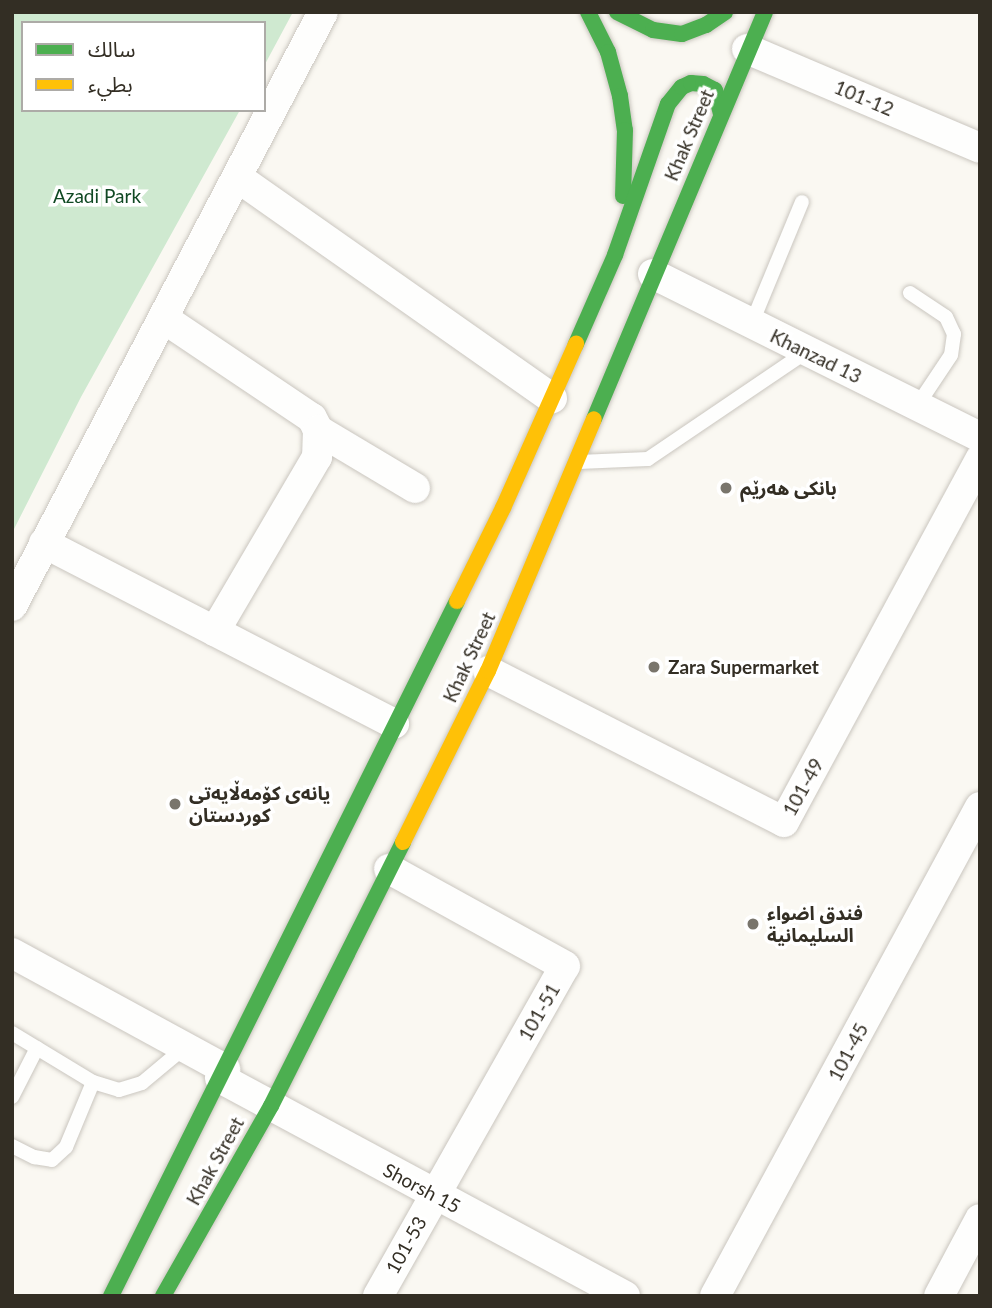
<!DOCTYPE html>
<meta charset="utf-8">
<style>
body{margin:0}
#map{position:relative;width:992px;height:1308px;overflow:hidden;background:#faf8f2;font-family:Lato,"Noto Sans Arabic",sans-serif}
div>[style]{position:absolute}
.green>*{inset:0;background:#cfe9d0}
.roads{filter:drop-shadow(0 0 2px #cac6bf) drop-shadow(0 0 2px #cac6bf)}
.lane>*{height:14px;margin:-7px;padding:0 7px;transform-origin:7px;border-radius:7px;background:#fefefd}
.street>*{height:30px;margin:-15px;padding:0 15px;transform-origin:15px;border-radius:15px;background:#fefefd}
.fast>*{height:16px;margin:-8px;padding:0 8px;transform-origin:8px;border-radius:8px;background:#4caf50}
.slow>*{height:16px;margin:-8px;padding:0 8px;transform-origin:8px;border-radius:8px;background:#ffc107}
.dots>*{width:19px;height:19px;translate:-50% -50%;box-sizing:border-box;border:4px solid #fff;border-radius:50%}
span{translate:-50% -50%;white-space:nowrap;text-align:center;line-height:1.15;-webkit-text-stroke:7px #fff;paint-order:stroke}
.street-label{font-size:19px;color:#332e24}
.park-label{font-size:19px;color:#104923}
.poi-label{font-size:19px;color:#332e24;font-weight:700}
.left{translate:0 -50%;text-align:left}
.frame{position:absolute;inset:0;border:14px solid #332e24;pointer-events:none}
.legend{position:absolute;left:21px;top:21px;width:245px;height:91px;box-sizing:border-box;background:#fff;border:2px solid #adaba7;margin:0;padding:9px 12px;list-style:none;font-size:21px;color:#332e24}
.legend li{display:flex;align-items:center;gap:14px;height:35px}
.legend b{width:35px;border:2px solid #adaba7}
</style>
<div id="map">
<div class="green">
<div style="clip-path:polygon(12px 12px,293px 12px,264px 66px,264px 23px,23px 23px,23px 110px,240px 110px,81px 397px,12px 533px)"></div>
</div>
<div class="roads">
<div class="lane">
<div style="left:910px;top:293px;width:43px;rotate:33.7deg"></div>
<div style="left:946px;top:317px;width:19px;rotate:65deg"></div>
<div style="left:954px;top:334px;width:21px;rotate:98deg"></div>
<div style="left:951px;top:355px;width:61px;rotate:123.7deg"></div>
<div style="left:751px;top:325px;width:133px;rotate:-67.5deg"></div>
<div style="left:579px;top:462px;width:69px;rotate:-2.5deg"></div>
<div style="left:648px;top:459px;width:191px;rotate:-34.1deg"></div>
<div style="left:12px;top:1033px;width:95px;rotate:31.2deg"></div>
<div style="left:93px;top:1082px;width:27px;rotate:17deg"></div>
<div style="left:119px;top:1090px;width:24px;rotate:-17deg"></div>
<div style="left:142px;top:1083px;width:56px;rotate:-39.9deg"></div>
<div style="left:12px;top:1097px;width:55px;rotate:-63deg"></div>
<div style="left:12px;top:1146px;width:25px;rotate:27deg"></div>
<div style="left:34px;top:1157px;width:18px;rotate:9deg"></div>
<div style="left:52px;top:1160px;width:19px;rotate:-43deg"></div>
<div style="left:66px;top:1147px;width:70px;rotate:-67.4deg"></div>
</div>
<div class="street">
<div style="left:747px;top:49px;width:253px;rotate:23deg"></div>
<div style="left:237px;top:177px;width:385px;rotate:35.1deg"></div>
<div style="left:653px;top:274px;width:365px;rotate:26.5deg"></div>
<div style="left:163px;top:318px;width:179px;rotate:33.9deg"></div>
<div style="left:312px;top:418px;width:13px;rotate:63deg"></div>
<div style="left:318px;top:430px;width:27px;rotate:92deg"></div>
<div style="left:317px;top:457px;width:202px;rotate:120.4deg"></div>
<div style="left:318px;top:430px;width:113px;rotate:30.9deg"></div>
<div style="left:44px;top:543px;width:394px;rotate:27.3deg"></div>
<div style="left:12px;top:606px;width:670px;rotate:-62.36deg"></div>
<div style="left:488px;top:671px;width:332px;rotate:27deg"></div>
<div style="left:784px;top:822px;width:413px;rotate:-61.6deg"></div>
<div style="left:12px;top:953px;width:243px;rotate:28.6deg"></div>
<div style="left:220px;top:1078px;width:460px;rotate:28.3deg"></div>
<div style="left:378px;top:1296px;width:379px;rotate:-60.5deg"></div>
<div style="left:565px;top:966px;width:201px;rotate:-151.1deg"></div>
<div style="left:715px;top:1296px;width:556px;rotate:-61.55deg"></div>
<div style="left:939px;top:1296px;width:87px;rotate:-62deg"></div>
</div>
<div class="fast">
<div style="left:588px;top:12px;width:45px;rotate:63.4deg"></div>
<div style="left:608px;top:52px;width:46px;rotate:74.7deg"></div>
<div style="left:620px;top:96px;width:34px;rotate:82deg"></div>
<div style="left:625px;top:130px;width:66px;rotate:91.7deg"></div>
<div style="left:617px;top:12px;width:40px;rotate:26.6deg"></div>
<div style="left:653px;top:30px;width:29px;rotate:8deg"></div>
<div style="left:682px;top:34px;width:26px;rotate:-21deg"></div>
<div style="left:706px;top:25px;width:23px;rotate:-34deg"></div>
<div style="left:576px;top:344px;width:97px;rotate:-66.3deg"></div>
<div style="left:615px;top:255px;width:160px;rotate:-70.7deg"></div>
<div style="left:668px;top:104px;width:22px;rotate:-51deg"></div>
<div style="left:682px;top:87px;width:10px;rotate:-24deg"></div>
<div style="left:691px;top:83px;width:12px;rotate:5deg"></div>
<div style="left:703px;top:84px;width:13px;rotate:27deg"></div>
<div style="left:715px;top:90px;width:25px;rotate:76deg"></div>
<div style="left:594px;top:419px;width:441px;rotate:-67.2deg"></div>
<div style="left:111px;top:1296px;width:776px;rotate:-63.53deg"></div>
<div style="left:163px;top:1296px;width:219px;rotate:-60.4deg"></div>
<div style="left:271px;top:1106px;width:295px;rotate:-63.4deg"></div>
</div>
<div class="slow">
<div style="left:457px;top:601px;width:104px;rotate:-63.7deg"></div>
<div style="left:503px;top:508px;width:180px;rotate:-66deg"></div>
<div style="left:403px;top:842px;width:191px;rotate:-63.6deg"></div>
<div style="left:488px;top:671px;width:273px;rotate:-67.2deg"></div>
</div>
</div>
<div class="dots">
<div style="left:726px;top:488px;background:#79756c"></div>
<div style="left:654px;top:667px;background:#79756c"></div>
<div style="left:175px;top:804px;background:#79756c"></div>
<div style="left:753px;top:924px;background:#79756c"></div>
</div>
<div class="street-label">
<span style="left:864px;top:98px;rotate:23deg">101-12</span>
<span style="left:689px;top:135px;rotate:-67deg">Khak Street</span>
<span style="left:816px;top:356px;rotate:26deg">Khanzad 13</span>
<span style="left:469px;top:657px;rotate:-65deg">Khak Street</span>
<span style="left:803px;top:787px;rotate:-61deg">101-49</span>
<span style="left:539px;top:1012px;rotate:-60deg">101-51</span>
<span style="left:848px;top:1052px;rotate:-62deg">101-45</span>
<span style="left:215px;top:1161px;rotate:-61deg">Khak Street</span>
<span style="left:422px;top:1188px;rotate:28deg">Shorsh 15</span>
<span style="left:406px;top:1245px;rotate:-61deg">101-53</span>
</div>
<div class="park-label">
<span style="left:97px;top:196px">Azadi Park</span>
</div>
<div class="poi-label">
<span class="left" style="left:740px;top:488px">بانکی هەرێم</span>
<span class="left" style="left:668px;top:667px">Zara Supermarket</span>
<span class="left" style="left:189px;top:804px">یانەی کۆمەڵایەتی<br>کوردستان</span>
<span class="left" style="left:767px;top:924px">فندق اضواء<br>السليمانية</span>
</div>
<div class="frame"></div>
<ul class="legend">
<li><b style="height:9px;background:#4caf50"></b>سالك</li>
<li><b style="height:9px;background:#ffc107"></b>بطيء</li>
</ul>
</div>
